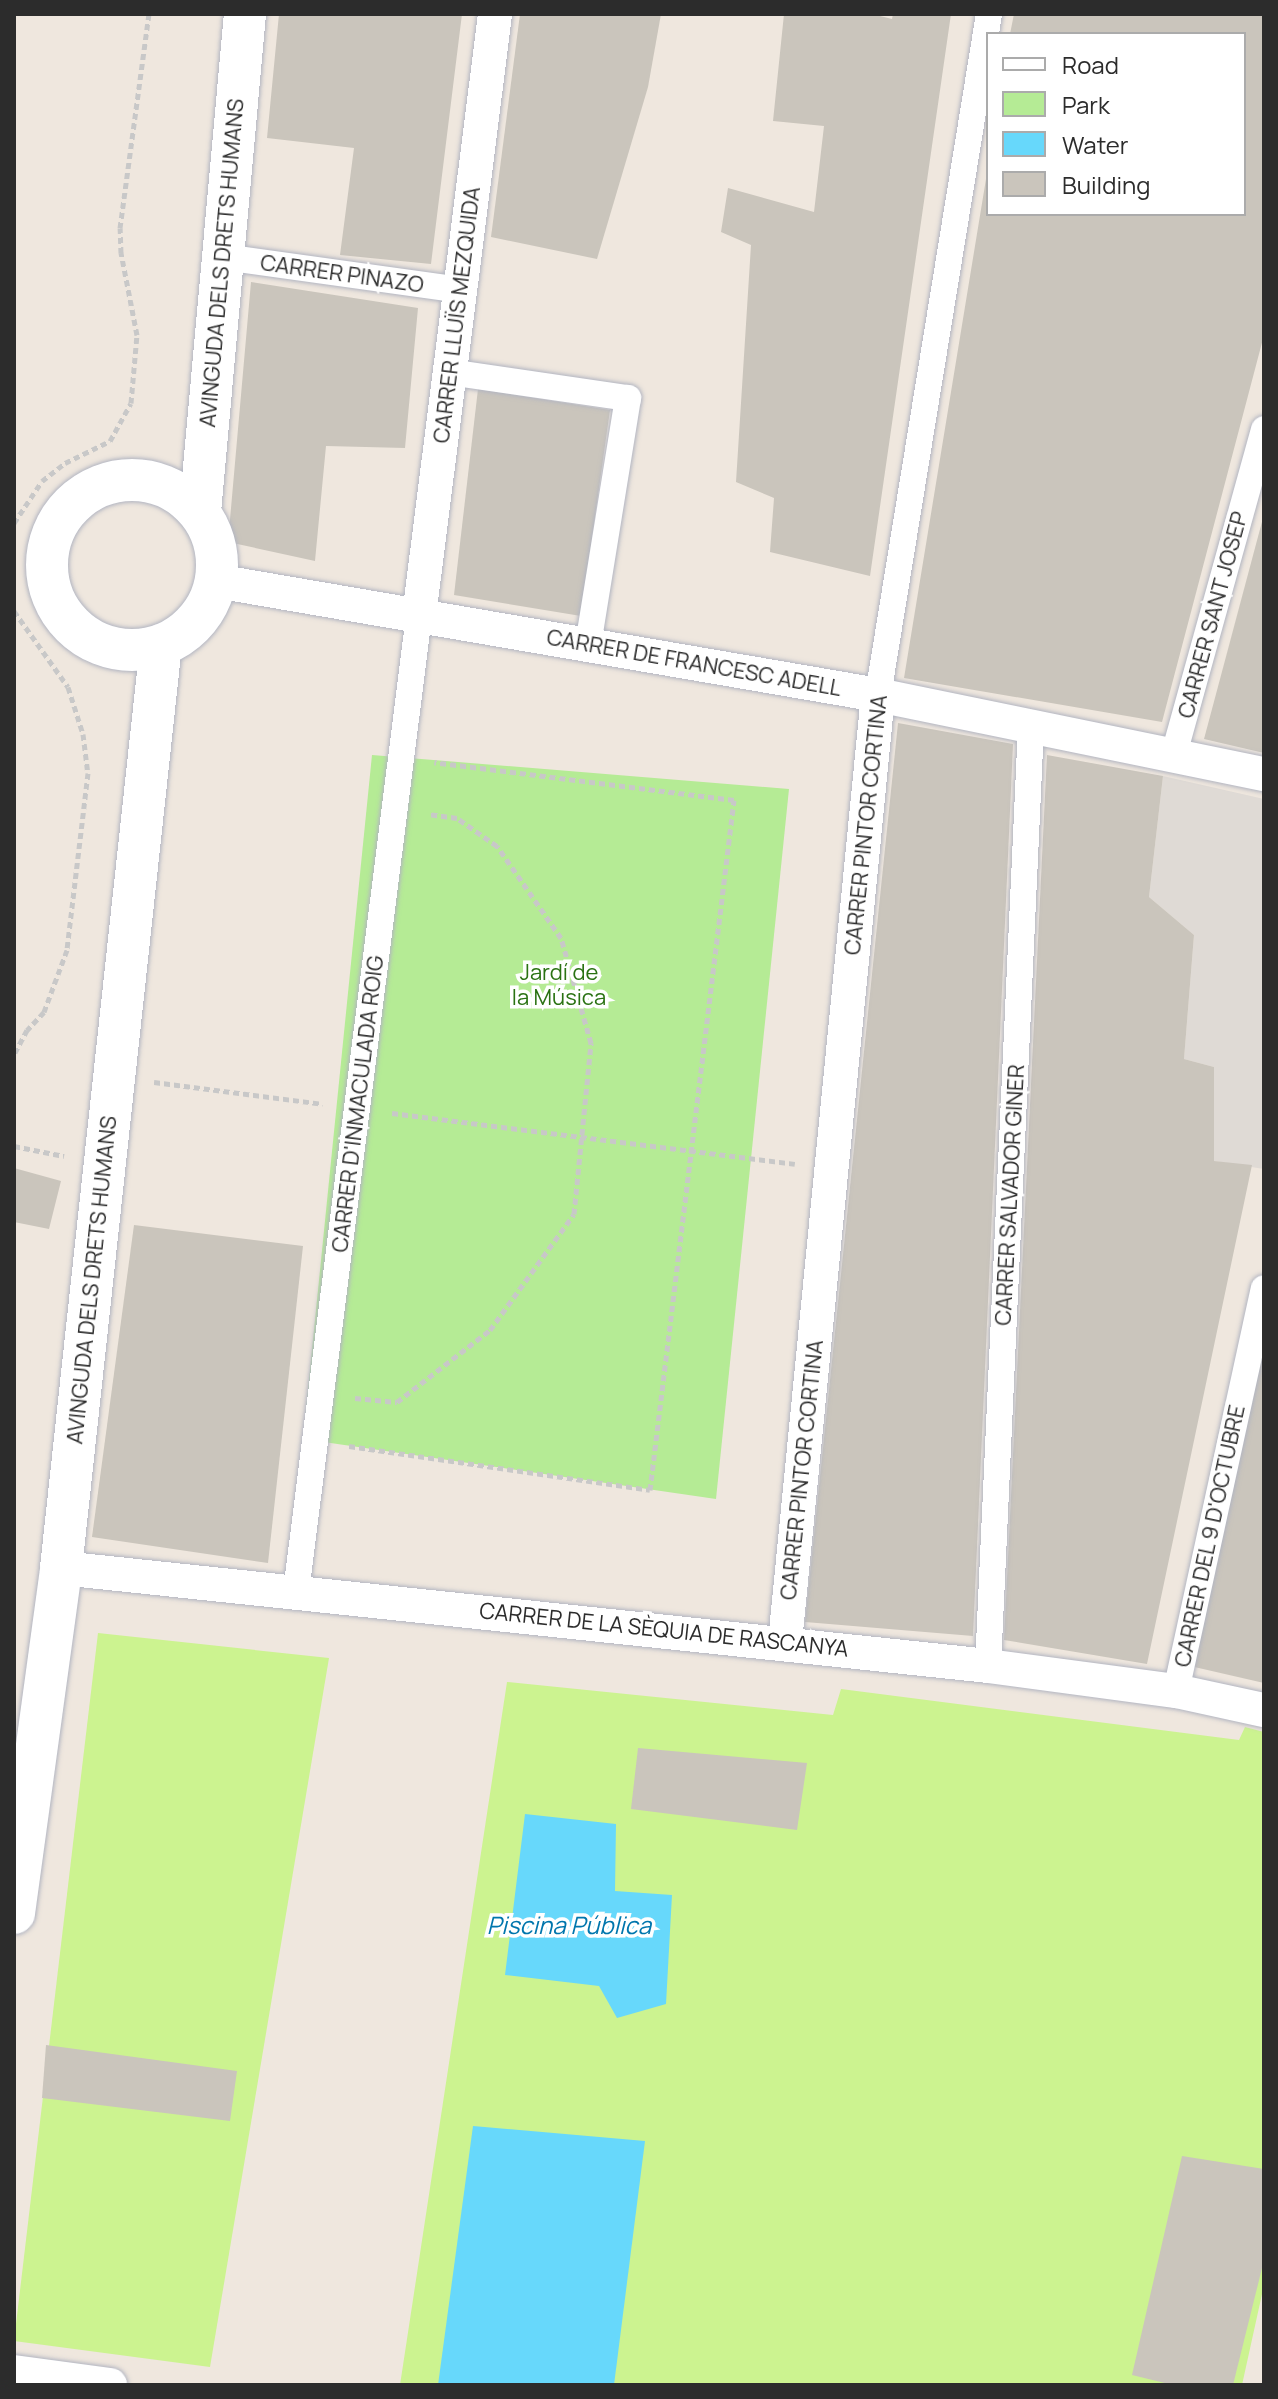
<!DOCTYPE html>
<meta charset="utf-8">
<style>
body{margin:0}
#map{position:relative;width:1278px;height:2399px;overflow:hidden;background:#efe7de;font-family:Manrope,sans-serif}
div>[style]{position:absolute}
.green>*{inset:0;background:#b5eb95}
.pitch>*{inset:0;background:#ccf390}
.plaza>*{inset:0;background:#dfdad5}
.water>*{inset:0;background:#67d8fb}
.building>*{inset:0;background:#cac5bc}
.path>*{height:5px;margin-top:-2.5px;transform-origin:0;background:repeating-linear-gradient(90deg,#c8c8c8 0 6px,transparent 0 10px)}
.roads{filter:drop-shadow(0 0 2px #b2b5c1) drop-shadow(0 0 2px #b2b5c1)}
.pedestrian>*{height:26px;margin:-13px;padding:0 13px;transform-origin:13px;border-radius:13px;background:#fff}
.minor>*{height:34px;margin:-17px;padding:0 17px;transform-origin:17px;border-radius:17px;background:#fff}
.tertiary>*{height:42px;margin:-21px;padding:0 21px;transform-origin:21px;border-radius:21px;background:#fff}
.tertiary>.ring{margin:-21px;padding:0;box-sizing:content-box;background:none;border:42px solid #fff;border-radius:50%}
span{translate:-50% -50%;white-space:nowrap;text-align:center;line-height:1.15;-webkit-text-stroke:7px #fff;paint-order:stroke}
.street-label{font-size:22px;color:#2c2c2c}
.park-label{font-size:22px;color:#2a7213}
.water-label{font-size:24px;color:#0076ad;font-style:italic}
.frame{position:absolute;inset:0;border:16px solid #2c2c2c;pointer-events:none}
.legend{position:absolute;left:986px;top:32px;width:260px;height:184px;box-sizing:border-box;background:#fff;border:2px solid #ababab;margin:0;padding:10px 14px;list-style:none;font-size:24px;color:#2c2c2c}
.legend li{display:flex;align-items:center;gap:16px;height:40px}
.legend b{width:40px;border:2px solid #ababab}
</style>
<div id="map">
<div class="green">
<div style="clip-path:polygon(372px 755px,789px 789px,716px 1499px,303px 1439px)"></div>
</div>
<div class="pitch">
<div style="clip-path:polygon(98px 1633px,329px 1658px,210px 2367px,14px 2341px)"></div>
<div style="clip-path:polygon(507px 1682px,833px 1715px,841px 1689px,1239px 1740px,1245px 1727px,1264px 1732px,1264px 2285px,1242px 2385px,400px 2385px)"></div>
</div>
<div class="plaza">
<div style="clip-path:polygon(1163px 776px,1264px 799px,1264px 1169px,1214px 1161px,1214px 1067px,1184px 1059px,1194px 935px,1149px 897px)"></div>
</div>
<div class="water">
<div style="clip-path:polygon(525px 1814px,616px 1824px,615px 1891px,672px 1895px,666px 2004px,617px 2018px,599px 1986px,505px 1975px)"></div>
<div style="clip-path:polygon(473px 2126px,645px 2141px,614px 2385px,438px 2385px)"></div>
</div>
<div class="building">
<div style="clip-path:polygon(279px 14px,462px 14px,431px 264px,340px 255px,354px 148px,267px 138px)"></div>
<div style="clip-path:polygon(520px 14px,661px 14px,648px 87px,597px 259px,491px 237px)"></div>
<div style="clip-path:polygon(784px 14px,872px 14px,892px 19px,893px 14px,951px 14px,870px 576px,770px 552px,774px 498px,736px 482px,751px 245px,721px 232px,728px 188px,814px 212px,824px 126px,773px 121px)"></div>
<div style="clip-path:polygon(1014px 14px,1264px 14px,1264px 335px,1162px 722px,904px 678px,986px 179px,988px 214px,1244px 214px,1244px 34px,1010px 34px)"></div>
<div style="clip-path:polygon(251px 282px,418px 308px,405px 448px,326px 446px,315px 561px,228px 542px)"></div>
<div style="clip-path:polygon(478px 389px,610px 410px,581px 616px,454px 595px)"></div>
<div style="clip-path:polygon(1263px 518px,1264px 518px,1264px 753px,1204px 739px)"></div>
<div style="clip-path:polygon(898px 723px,1013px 744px,973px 1636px,805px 1622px)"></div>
<div style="clip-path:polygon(1047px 755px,1163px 776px,1149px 897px,1194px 935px,1184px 1059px,1214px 1067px,1214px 1161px,1252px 1165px,1147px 1664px,1004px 1640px)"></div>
<div style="clip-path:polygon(14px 1168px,61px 1181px,49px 1229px,14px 1222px)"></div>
<div style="clip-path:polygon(134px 1225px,303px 1246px,268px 1563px,92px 1537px)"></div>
<div style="clip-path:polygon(1264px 1344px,1264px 1683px,1190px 1666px)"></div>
<div style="clip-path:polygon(638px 1748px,807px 1763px,797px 1830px,631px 1809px)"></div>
<div style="clip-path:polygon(46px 2045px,237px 2071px,230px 2121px,42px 2098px)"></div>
<div style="clip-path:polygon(1182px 2156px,1264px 2169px,1264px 2260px,1233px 2385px,1173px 2385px,1132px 2375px)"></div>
</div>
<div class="path">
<div style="left:14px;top:523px;width:50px;rotate:-56.3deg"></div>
<div style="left:42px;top:481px;width:29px;rotate:-38deg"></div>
<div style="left:65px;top:463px;width:50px;rotate:-26.1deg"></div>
<div style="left:110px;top:441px;width:43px;rotate:-61.1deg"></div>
<div style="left:131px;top:403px;width:68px;rotate:-85deg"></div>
<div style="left:137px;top:335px;width:84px;rotate:-101deg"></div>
<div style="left:121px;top:253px;width:25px;rotate:-92deg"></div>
<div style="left:120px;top:228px;width:216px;rotate:-82.3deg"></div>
<div style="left:14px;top:611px;width:93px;rotate:54.6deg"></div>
<div style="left:68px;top:687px;width:49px;rotate:72.3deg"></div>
<div style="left:83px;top:734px;width:39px;rotate:83deg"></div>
<div style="left:88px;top:773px;width:178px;rotate:96.8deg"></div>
<div style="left:67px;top:950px;width:66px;rotate:110.4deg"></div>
<div style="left:44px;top:1012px;width:25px;rotate:133deg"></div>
<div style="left:27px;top:1030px;width:27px;rotate:118deg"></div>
<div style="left:154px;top:1082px;width:170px;rotate:7.4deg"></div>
<div style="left:392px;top:1113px;width:406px;rotate:7.2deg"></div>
<div style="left:14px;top:1146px;width:51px;rotate:11.3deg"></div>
<div style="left:355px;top:1398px;width:42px;rotate:5.4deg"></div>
<div style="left:397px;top:1402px;width:118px;rotate:-37.7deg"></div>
<div style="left:490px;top:1330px;width:143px;rotate:-54.1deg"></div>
<div style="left:574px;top:1214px;width:172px;rotate:-84.3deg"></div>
<div style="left:591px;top:1043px;width:109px;rotate:-105.9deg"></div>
<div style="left:561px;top:938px;width:112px;rotate:-124.8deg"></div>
<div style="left:497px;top:846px;width:49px;rotate:-145deg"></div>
<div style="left:457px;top:818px;width:29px;rotate:-172deg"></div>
<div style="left:349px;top:1446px;width:304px;rotate:8.3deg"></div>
<div style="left:650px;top:1490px;width:695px;rotate:-83.06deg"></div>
<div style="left:734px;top:800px;width:302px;rotate:-172.8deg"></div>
</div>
<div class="roads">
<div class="pedestrian">
<div style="left:223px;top:257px;width:239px;rotate:7.9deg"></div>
<div style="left:449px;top:372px;width:181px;rotate:8.3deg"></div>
<div style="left:628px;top:398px;width:250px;rotate:99.2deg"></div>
<div style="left:878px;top:695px;width:690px;rotate:-80.74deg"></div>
<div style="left:1174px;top:754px;width:337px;rotate:-74.5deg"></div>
<div style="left:296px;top:1592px;width:984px;rotate:-82.82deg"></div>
<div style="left:988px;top:1666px;width:942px;rotate:-87.38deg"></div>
<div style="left:1176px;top:1691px;width:412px;rotate:-77.7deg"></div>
</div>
<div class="minor">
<div style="left:216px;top:581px;width:672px;rotate:9.77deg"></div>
<div style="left:878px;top:695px;width:394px;rotate:11.6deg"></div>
<div style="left:419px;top:616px;width:607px;rotate:-82.8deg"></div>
<div style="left:61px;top:1568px;width:932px;rotate:6.03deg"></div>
<div style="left:988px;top:1666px;width:190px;rotate:7.6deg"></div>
<div style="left:1176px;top:1691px;width:90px;rotate:12.2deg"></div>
<div style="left:785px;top:1642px;width:952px;rotate:-84.39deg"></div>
<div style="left:14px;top:2372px;width:97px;rotate:7.7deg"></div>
</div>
<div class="tertiary">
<div class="ring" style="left:47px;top:480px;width:128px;height:128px"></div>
<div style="left:200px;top:512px;width:500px;rotate:-84.84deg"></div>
<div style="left:14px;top:1913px;width:348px;rotate:-82.2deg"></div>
<div style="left:61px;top:1568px;width:928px;rotate:-83.82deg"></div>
</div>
</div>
<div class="street-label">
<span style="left:222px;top:263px;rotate:-85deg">AVINGUDA DELS DRETS HUMANS</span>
<span style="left:342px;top:274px;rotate:8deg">CARRER PINAZO</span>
<span style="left:457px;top:315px;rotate:-83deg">CARRER LLUÏS MEZQUIDA</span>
<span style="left:1213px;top:615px;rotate:-75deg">CARRER SANT JOSEP</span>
<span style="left:694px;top:663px;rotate:10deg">CARRER DE FRANCESC ADELL</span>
<span style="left:866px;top:825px;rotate:-84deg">CARRER PINTOR CORTINA</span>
<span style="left:358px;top:1104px;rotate:-83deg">CARRER D'INMACULADA ROIG</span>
<span style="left:1010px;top:1195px;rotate:-87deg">CARRER SALVADOR GINER</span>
<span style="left:92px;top:1280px;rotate:-84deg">AVINGUDA DELS DRETS HUMANS</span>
<span style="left:802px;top:1470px;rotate:-84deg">CARRER PINTOR CORTINA</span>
<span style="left:1210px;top:1536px;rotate:-78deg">CARRER DEL 9 D'OCTUBRE</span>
<span style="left:664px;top:1630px;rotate:6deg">CARRER DE LA SÈQUIA DE RASCANYA</span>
</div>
<div class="park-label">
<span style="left:559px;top:985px">Jardí de<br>la Música</span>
</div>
<div class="water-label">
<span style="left:569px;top:1925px">Piscina Pública</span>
</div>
<div class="frame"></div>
<ul class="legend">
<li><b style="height:10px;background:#fff"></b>Road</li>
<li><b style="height:22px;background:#b5eb95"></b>Park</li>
<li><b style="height:22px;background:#67d8fb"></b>Water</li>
<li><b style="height:22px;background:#cac5bc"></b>Building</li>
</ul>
</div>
